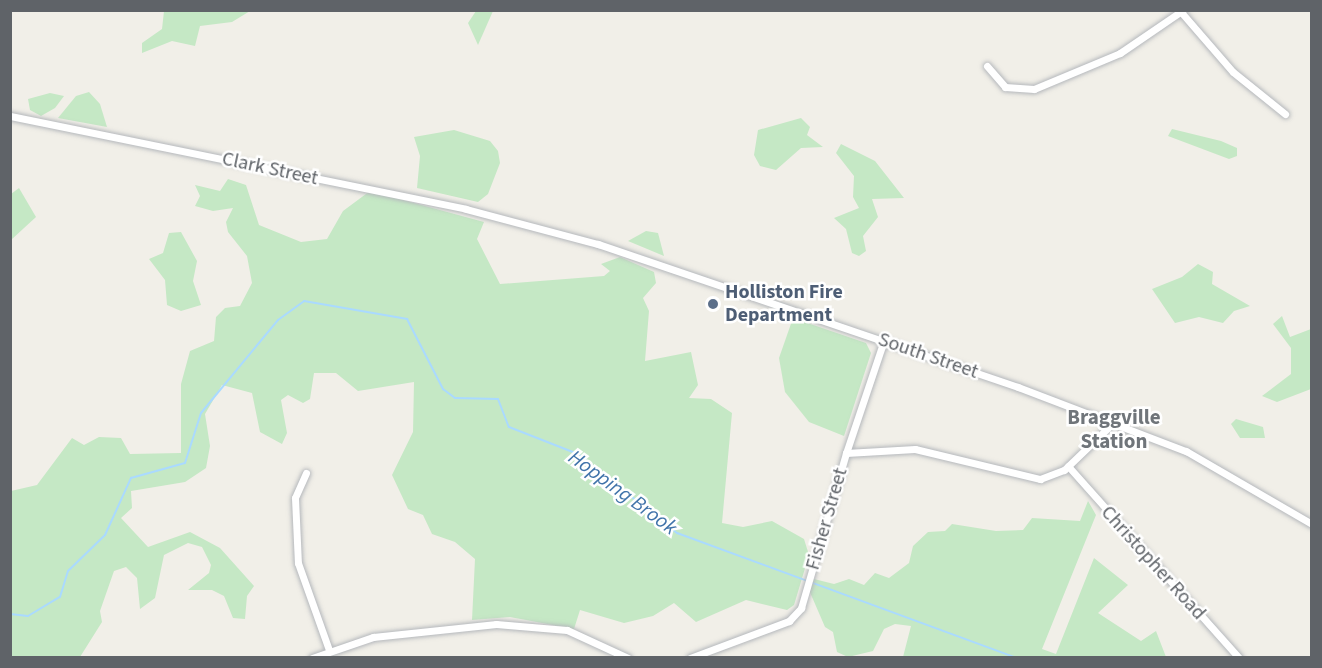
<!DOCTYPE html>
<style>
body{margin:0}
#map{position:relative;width:1322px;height:668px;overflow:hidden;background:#f1efe8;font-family:"Source Sans 3",sans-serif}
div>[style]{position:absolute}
.green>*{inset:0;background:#c5e8c5}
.stream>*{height:2px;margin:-1px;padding:0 1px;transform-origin:1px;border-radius:1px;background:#aadaff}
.roads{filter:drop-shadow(0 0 2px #b5b8bc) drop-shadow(0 0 2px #b5b8bc)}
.minor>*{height:7px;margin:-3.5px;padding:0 3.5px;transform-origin:3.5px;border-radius:3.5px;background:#fff}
.dots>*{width:16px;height:16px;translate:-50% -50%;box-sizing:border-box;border:3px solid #fff;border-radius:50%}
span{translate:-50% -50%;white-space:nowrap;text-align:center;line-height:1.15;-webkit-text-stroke:5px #fff;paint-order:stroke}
.street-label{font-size:20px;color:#5f6368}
.service-label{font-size:20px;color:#4e5e75;font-weight:700}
.left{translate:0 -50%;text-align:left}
.neighbourhood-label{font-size:21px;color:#70757a;font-weight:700}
.water-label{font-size:21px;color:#4174aa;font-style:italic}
.frame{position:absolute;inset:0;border:12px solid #5f6368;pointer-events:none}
</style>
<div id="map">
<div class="green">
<div style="clip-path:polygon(164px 11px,164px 10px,250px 11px,232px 22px,200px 26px,195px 46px,172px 41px,142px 53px,142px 43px,162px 29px)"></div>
<div style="clip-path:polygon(476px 11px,493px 11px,478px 45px,468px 23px)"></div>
<div style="clip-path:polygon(89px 92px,100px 104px,107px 127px,58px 118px,76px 96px)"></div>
<div style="clip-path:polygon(50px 93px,64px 96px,55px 108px,41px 116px,30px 110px,28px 99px)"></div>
<div style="clip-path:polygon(801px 118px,810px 127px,807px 135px,823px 147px,801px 148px,776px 170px,760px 166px,754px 155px,758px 130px)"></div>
<div style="clip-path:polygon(1172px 129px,1221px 141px,1237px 148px,1237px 156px,1229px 159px,1168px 136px)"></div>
<div style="clip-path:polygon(454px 130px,490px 141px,498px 151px,500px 163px,488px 194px,478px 202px,417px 188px,420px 156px,414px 137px)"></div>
<div style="clip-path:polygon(841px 144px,875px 161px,904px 198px,872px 199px,878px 217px,863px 236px,866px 251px,859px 256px,852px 253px,846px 229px,834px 218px,859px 208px,853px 197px,854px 176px,836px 153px)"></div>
<div style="clip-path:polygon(228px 179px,246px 185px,259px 225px,301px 242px,327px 239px,343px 211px,370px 191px,484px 222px,477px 239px,500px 284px,604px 276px,610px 271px,601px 264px,620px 257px,654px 272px,656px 283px,643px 298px,649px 311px,645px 361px,691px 352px,698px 385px,689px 398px,711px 399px,732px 413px,722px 523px,743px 527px,772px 521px,804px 539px,809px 555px,794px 605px,787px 610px,746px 600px,696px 622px,674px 603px,653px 616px,624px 623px,580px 610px,574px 629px,510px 617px,472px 620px,475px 559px,455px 542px,432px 534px,423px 515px,408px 509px,392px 475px,413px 432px,414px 382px,358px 391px,336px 373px,314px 373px,310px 399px,303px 403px,288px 395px,281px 400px,287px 433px,282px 444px,260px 432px,252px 393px,222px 385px,205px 414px,210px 446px,206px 468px,185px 482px,131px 491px,132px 508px,121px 518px,148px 547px,190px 532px,220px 548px,254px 586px,247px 596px,245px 619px,233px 618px,224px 596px,212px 590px,188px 590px,209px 573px,211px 565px,202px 547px,188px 543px,164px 555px,155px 598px,140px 609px,137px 578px,126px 567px,114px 571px,100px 611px,102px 622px,80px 657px,11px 658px,11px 491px,37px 485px,72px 438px,84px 445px,99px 437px,121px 438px,130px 454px,181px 453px,181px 384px,190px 351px,214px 341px,216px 317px,225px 308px,240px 306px,252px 283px,247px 256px,228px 232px,226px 222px,233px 208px,213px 211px,195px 206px,200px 196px,195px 185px,220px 191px)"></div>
<div style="clip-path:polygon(19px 188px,36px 217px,11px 240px,11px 194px)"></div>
<div style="clip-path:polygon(646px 231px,658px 233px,664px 256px,628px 241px)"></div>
<div style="clip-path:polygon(181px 232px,197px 261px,193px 281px,201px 305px,181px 311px,167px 305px,165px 280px,149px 259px,163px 253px,169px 233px)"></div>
<div style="clip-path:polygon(1198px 264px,1213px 272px,1212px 284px,1250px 306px,1234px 311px,1223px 323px,1199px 317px,1175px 323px,1152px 289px,1182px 277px)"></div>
<div style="clip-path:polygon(1282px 316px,1290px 337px,1311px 329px,1311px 389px,1277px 402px,1262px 396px,1291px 374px,1291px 348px,1273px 324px)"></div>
<div style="clip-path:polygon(793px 318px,866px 343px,871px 353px,844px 436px,809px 422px,785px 392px,779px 358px)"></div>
<div style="clip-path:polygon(1236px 419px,1263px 427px,1265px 438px,1240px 438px,1231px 424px)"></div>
<div style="clip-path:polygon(1088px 501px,1096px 515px,1042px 649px,1056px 654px,1094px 558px,1128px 585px,1098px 613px,1141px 641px,1156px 631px,1166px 657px,903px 657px,911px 626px,895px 624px,884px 629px,873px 651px,848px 657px,837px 652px,833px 632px,825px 627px,809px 590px,814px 579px,834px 584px,849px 579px,864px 585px,875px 573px,889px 578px,909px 563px,913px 546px,928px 532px,945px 531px,952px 524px,996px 531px,1023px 530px,1032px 518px,1080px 521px)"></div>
</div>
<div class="stream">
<div style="left:10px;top:614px;width:18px;rotate:6deg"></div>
<div style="left:28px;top:616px;width:37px;rotate:-31deg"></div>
<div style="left:60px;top:597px;width:27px;rotate:-73deg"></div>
<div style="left:68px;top:571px;width:52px;rotate:-44.2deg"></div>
<div style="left:105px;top:535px;width:63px;rotate:-65.5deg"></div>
<div style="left:131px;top:478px;width:56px;rotate:-15.5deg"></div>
<div style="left:185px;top:463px;width:52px;rotate:-72.3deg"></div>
<div style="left:201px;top:413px;width:121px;rotate:-50.4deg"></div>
<div style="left:278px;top:320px;width:32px;rotate:-36deg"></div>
<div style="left:304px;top:301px;width:105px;rotate:9.9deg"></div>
<div style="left:407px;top:319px;width:79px;rotate:62.8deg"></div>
<div style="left:443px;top:389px;width:15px;rotate:37deg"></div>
<div style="left:455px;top:398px;width:43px;rotate:1.3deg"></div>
<div style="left:498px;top:399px;width:30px;rotate:69deg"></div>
<div style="left:509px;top:427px;width:74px;rotate:21.4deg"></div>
<div style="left:578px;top:454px;width:127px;rotate:38.6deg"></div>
<div style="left:677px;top:533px;width:361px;rotate:20.2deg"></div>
</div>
<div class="roads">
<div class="minor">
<div style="left:1181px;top:12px;width:79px;rotate:49.1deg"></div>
<div style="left:1233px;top:72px;width:67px;rotate:38.9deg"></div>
<div style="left:987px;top:66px;width:28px;rotate:49deg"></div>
<div style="left:1005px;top:87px;width:29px;rotate:4deg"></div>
<div style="left:1034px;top:89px;width:93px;rotate:-22.7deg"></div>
<div style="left:1120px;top:53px;width:76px;rotate:-34.3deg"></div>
<div style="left:10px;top:116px;width:465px;rotate:11.5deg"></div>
<div style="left:466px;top:209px;width:137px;rotate:14.9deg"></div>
<div style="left:598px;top:244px;width:444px;rotate:18.8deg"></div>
<div style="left:1018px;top:387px;width:180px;rotate:20.9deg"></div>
<div style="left:1186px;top:451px;width:146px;rotate:30.1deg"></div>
<div style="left:846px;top:453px;width:119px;rotate:-71.4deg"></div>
<div style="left:1068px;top:466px;width:257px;rotate:48.3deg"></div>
<div style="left:306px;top:473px;width:27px;rotate:114deg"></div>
<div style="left:295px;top:498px;width:65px;rotate:87.4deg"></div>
<div style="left:298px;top:563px;width:92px;rotate:70.4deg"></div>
<div style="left:312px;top:658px;width:65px;rotate:-19deg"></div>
<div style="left:373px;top:637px;width:124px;rotate:-6deg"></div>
<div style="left:496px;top:624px;width:71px;rotate:4.8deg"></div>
<div style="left:567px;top:630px;width:67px;rotate:24.7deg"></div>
<div style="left:690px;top:658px;width:106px;rotate:-20.5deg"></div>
<div style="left:789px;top:621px;width:18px;rotate:-47deg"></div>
<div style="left:801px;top:608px;width:161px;rotate:-73.8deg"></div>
<div style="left:846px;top:453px;width:69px;rotate:-3.3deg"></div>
<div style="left:915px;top:449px;width:129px;rotate:13.5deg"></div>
<div style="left:1040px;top:479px;width:26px;rotate:-21deg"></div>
<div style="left:1064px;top:470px;width:66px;rotate:-43.8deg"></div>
</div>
</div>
<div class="dots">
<div style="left:713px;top:304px;background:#5c6f8a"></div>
</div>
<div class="street-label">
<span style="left:270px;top:169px;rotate:12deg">Clark Street</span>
<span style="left:928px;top:356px;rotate:19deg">South Street</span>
<span style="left:827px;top:519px;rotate:-74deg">Fisher Street</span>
<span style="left:1153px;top:563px;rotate:48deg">Christopher Road</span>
</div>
<div class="service-label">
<span class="left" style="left:725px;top:304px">Holliston Fire<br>Department</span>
</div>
<div class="neighbourhood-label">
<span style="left:1114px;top:429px">Braggville<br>Station</span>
</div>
<div class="water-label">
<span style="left:623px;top:492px;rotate:36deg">Hopping Brook</span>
</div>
<div class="frame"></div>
</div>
